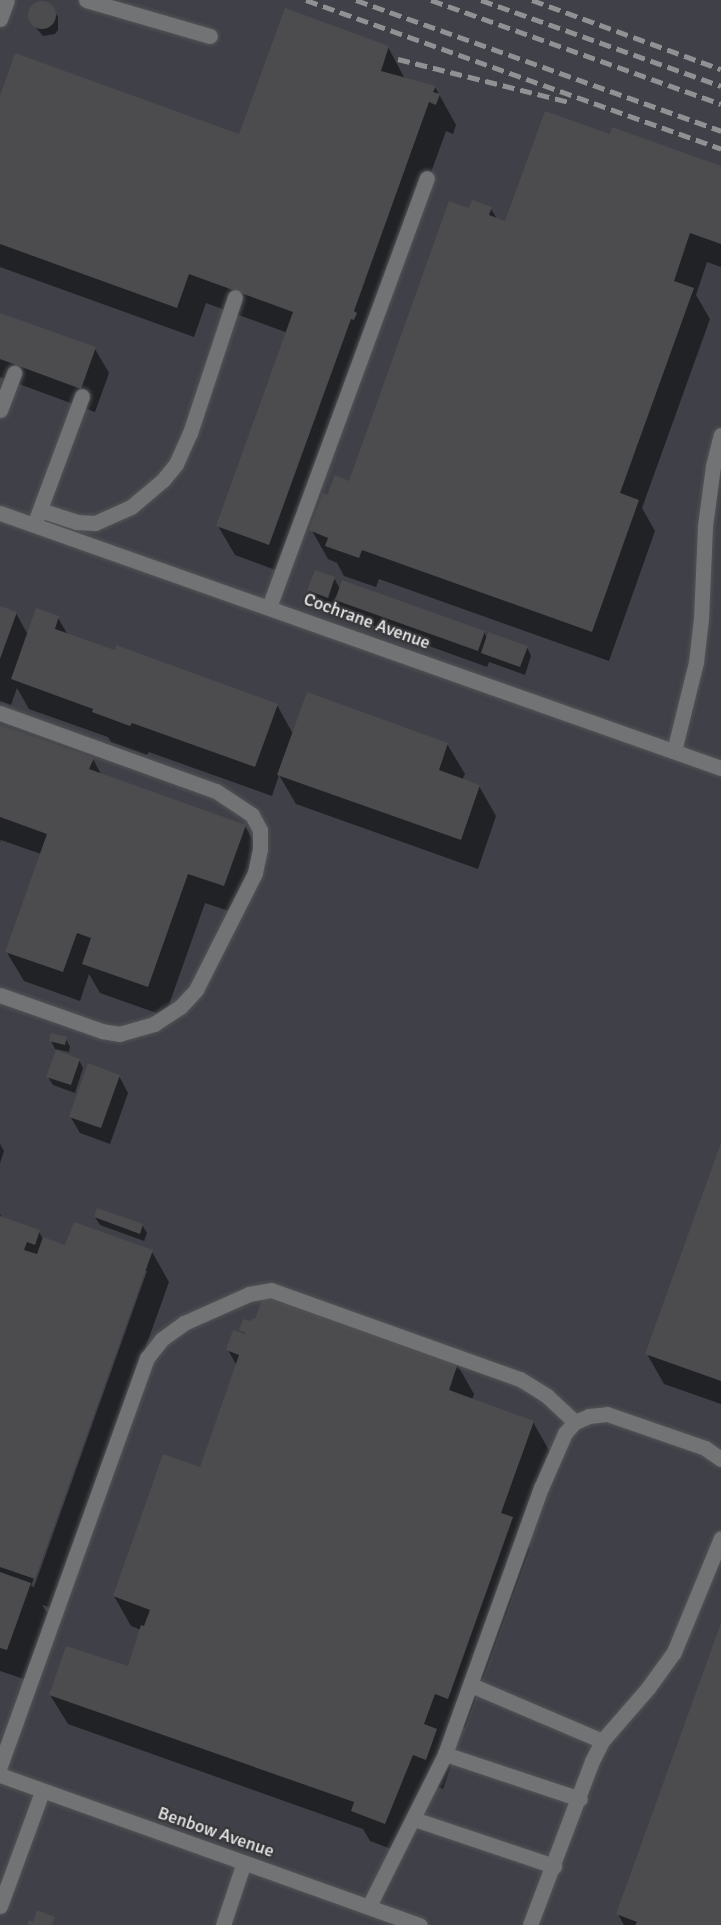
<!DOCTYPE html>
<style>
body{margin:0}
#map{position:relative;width:721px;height:1925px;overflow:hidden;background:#37373a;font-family:Signika,sans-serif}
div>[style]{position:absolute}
.built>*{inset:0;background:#3f4048}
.shadow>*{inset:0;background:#0007}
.building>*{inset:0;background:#4c4c4f}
.round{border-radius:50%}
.roads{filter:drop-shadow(0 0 2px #535355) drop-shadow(0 0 2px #535355)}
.service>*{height:15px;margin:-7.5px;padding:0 7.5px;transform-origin:7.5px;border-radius:7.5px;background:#727375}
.rail>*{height:4.5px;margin-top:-2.25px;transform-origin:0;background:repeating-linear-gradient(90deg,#919193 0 12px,transparent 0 18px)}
span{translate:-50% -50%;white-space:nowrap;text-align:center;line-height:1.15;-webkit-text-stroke:4.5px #37373a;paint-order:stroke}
.street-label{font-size:18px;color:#e7e7e8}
</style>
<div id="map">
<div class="built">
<div style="clip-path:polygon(0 0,721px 0,721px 1925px,0 1925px)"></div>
</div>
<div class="shadow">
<div style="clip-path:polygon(41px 2px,49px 4px,58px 17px,58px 30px,55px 34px,43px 36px,32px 23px,29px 15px,34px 4px)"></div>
<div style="clip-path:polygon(388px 47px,405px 79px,435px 87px,456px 125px,453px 134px,446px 131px,286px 574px,235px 555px,218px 526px,288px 333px,206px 303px,194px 337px,0 267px,0 100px,240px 136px)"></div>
<div style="clip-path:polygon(611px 136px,721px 168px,721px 267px,707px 262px,696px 295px,710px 319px,642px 508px,655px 531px,609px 661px,379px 579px,376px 587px,344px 576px,337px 563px,328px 559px,311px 529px,328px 497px,350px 482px,470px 210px,491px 209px,497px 219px,506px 223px)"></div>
<div style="clip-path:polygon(0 314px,95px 349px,109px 373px,95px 412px,0 377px)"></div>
<div style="clip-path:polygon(334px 578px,340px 589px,484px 632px,487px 638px,527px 647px,531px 656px,525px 675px,489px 662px,487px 667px,346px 616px,335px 597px,332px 605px,313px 598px,309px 590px)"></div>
<div style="clip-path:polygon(0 608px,16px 613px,28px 635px,58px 618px,68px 635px,277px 705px,293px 734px,447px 744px,465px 774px,462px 780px,479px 786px,496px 816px,478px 869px,296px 804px,279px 775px,272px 796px,149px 752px,147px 755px,111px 742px,108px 737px,29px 709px,17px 688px,11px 705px,0 701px)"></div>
<div style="clip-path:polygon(0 726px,93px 759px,102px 776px,245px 826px,262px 856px,241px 915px,205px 903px,165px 1016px,100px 993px,89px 974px,80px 1001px,24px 981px,6px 951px,41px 854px,1px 840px,0 842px)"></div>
<div style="clip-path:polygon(66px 1039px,70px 1047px,69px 1052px,55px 1049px,51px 1041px)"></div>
<div style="clip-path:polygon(79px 1060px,83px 1068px,75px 1093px,53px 1085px,48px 1077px)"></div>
<div style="clip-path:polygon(119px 1076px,128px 1093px,110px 1144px,80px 1133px,70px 1116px)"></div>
<div style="clip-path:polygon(0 1144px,4px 1151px,0 1163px)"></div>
<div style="clip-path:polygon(721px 1146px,721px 1404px,664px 1384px,647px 1354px)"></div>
<div style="clip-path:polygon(evenodd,0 1214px,2px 1218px,39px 1232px,43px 1239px,66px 1247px,152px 1252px,169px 1282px,52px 1608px,42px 1605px,48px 1614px,24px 1679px,0 1671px,0 1214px,144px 1271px,147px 1271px,34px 1587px,31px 1586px,144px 1271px)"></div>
<div style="clip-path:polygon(95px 1217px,142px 1225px,147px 1233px,144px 1241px,100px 1225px)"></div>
<div style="clip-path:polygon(241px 1330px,457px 1364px,474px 1394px,472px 1400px,533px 1422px,550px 1452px,521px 1533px,530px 1549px,465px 1728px,452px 1723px,453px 1760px,443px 1789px,430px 1784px,402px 1853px,370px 1841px,363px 1829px,68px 1724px,50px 1695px,129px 1668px,141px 1630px,131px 1626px,114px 1596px,201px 1469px,237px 1366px,228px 1350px,244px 1335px)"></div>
<div style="clip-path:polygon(721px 1627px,721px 1925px,624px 1925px,618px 1914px)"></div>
</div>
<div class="building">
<div class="round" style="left:28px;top:1px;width:28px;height:28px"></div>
<div style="clip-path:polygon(285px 8px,389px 46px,381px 71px,436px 86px,433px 92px,440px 94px,436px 105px,429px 102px,354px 311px,357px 313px,354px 320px,351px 319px,269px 545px,216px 526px,293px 312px,189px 274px,177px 308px,0 244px,0 96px,15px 53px,239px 134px)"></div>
<div style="clip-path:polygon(545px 111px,610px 134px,612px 127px,721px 166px,721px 244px,690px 233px,674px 281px,694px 288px,620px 493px,639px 500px,592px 632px,362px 550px,359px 558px,325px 546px,328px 538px,309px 530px,323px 493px,327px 495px,335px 475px,349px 481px,449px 201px,469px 208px,472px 200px,492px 207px,489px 215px,505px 221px)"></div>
<div style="clip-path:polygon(0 313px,96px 347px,81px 389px,0 359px)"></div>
<div style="clip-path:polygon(315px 570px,335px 577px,328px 598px,307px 590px)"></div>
<div style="clip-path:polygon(342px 580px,485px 631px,478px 651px,335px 600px)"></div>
<div style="clip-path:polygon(0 606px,17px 612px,0 659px)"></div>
<div style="clip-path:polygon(36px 608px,59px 616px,55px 629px,115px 650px,116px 645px,278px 704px,255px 767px,132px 723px,130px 726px,92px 712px,93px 709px,11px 679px)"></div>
<div style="clip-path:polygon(488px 632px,528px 646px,520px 667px,481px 653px)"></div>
<div style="clip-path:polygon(307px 692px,448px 743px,439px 770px,480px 785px,461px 840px,277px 775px)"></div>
<div style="clip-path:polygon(0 725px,94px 758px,89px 769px,246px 825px,224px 886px,188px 874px,148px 987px,82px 964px,91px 938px,77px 933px,63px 972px,5px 952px,47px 834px,0 817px)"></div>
<div style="clip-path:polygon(51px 1033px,67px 1037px,65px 1045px,49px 1041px)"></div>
<div style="clip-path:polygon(56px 1050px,80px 1059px,71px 1085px,46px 1077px)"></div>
<div style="clip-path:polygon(88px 1063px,120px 1075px,101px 1128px,69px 1117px)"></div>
<div style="clip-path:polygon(721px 1143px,721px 1381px,645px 1354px)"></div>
<div style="clip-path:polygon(97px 1208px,143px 1224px,140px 1234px,94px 1217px)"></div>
<div style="clip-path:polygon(0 1216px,40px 1230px,35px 1245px,27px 1242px,24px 1250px,37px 1254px,43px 1237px,65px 1245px,74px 1222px,153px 1250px,35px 1579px,0 1567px)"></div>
<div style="clip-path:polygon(264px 1293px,458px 1363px,449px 1390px,534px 1421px,501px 1513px,513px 1517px,448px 1699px,435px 1694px,424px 1724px,437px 1729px,426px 1760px,413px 1755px,385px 1824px,351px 1811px,354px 1802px,49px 1695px,66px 1646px,128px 1666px,141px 1625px,144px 1626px,150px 1610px,113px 1596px,163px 1454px,200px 1467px,239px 1355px,226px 1350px,233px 1330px,246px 1334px,239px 1330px,243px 1319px,251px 1321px,252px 1318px,255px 1319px)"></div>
<div style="clip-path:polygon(0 1572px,31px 1583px,7px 1650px,0 1648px)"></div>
<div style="clip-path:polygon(721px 1623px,721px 1925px,635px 1925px,637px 1922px,616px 1914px)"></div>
<div style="clip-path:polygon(37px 1910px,55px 1917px,52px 1925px,27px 1925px,29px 1920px,33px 1922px)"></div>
</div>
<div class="roads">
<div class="service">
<div style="left:86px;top:0;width:129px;rotate:16.2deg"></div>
<div style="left:0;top:19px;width:20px;rotate:-70deg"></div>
<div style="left:0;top:410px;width:40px;rotate:-69deg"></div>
<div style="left:40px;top:510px;width:38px;rotate:18deg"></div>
<div style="left:76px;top:522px;width:19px;rotate:3deg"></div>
<div style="left:95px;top:523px;width:39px;rotate:-24deg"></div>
<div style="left:131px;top:507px;width:42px;rotate:-40.2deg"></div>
<div style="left:163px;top:480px;width:21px;rotate:-51deg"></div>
<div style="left:176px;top:464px;width:34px;rotate:-66deg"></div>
<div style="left:190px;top:433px;width:143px;rotate:-71.7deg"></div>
<div style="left:0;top:513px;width:765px;rotate:19.48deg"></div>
<div style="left:37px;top:517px;width:129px;rotate:-69.6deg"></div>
<div style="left:269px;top:607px;width:457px;rotate:-69.8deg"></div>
<div style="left:0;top:713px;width:230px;rotate:19.9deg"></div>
<div style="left:216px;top:791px;width:43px;rotate:33.7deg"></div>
<div style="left:252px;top:815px;width:17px;rotate:62deg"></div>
<div style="left:260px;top:830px;width:19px;rotate:90deg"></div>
<div style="left:260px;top:849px;width:25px;rotate:102deg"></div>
<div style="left:255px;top:873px;width:131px;rotate:116.8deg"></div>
<div style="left:196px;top:990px;width:23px;rotate:133deg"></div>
<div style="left:180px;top:1007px;width:31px;rotate:147deg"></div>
<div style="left:154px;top:1024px;width:35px;rotate:164deg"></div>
<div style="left:120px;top:1034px;width:18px;rotate:-171deg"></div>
<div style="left:102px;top:1031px;width:108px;rotate:-160.6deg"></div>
<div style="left:674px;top:751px;width:92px;rotate:-76.1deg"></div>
<div style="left:696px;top:662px;width:43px;rotate:-83.4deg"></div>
<div style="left:701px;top:619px;width:93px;rotate:-87.5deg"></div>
<div style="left:705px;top:526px;width:61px;rotate:-82.4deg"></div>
<div style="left:713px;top:466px;width:32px;rotate:-76deg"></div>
<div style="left:471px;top:1685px;width:142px;rotate:23.1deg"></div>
<div style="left:445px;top:1754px;width:142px;rotate:18.4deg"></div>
<div style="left:0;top:1766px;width:434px;rotate:-70.2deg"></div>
<div style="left:147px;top:1358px;width:24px;rotate:-52deg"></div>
<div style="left:162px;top:1339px;width:27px;rotate:-36deg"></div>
<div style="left:184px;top:1323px;width:71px;rotate:-24deg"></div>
<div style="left:249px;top:1294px;width:22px;rotate:-10deg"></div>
<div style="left:271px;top:1290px;width:264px;rotate:19.7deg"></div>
<div style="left:520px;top:1379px;width:32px;rotate:32deg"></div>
<div style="left:547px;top:1396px;width:38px;rotate:43deg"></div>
<div style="left:0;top:1775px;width:446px;rotate:19.7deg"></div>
<div style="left:414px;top:1819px;width:148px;rotate:18.6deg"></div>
<div style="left:0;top:1906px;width:121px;rotate:-69.8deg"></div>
<div style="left:369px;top:1906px;width:170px;rotate:-63.4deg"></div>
<div style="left:445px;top:1754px;width:283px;rotate:-70.2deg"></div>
<div style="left:541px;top:1488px;width:60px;rotate:-66.4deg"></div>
<div style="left:565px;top:1433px;width:15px;rotate:-48deg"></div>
<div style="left:575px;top:1422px;width:15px;rotate:-23deg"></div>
<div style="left:589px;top:1416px;width:18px;rotate:-6deg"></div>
<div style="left:607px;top:1414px;width:104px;rotate:19.1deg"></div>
<div style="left:705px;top:1448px;width:19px;rotate:35deg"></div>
<div style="left:223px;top:1925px;width:66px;rotate:-71.6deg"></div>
<div style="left:530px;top:1925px;width:175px;rotate:-69.3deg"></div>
<div style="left:592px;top:1761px;width:22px;rotate:-63deg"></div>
<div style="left:602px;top:1741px;width:70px;rotate:-49deg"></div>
<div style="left:648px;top:1688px;width:44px;rotate:-54.2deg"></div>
<div style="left:674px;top:1652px;width:123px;rotate:-67.6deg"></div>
</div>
</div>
<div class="rail">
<div style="left:306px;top:0;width:441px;rotate:19.7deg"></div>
<div style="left:356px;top:0;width:388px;rotate:19.7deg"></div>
<div style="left:431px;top:0;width:308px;rotate:19.7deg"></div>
<div style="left:481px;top:0;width:255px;rotate:19.7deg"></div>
<div style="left:532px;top:0;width:201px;rotate:20.1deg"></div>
<div style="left:398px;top:59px;width:176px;rotate:14.1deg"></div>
</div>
<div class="street-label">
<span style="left:367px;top:621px;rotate:20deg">Cochrane Avenue</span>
<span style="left:216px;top:1832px;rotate:19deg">Benbow Avenue</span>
</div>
</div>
